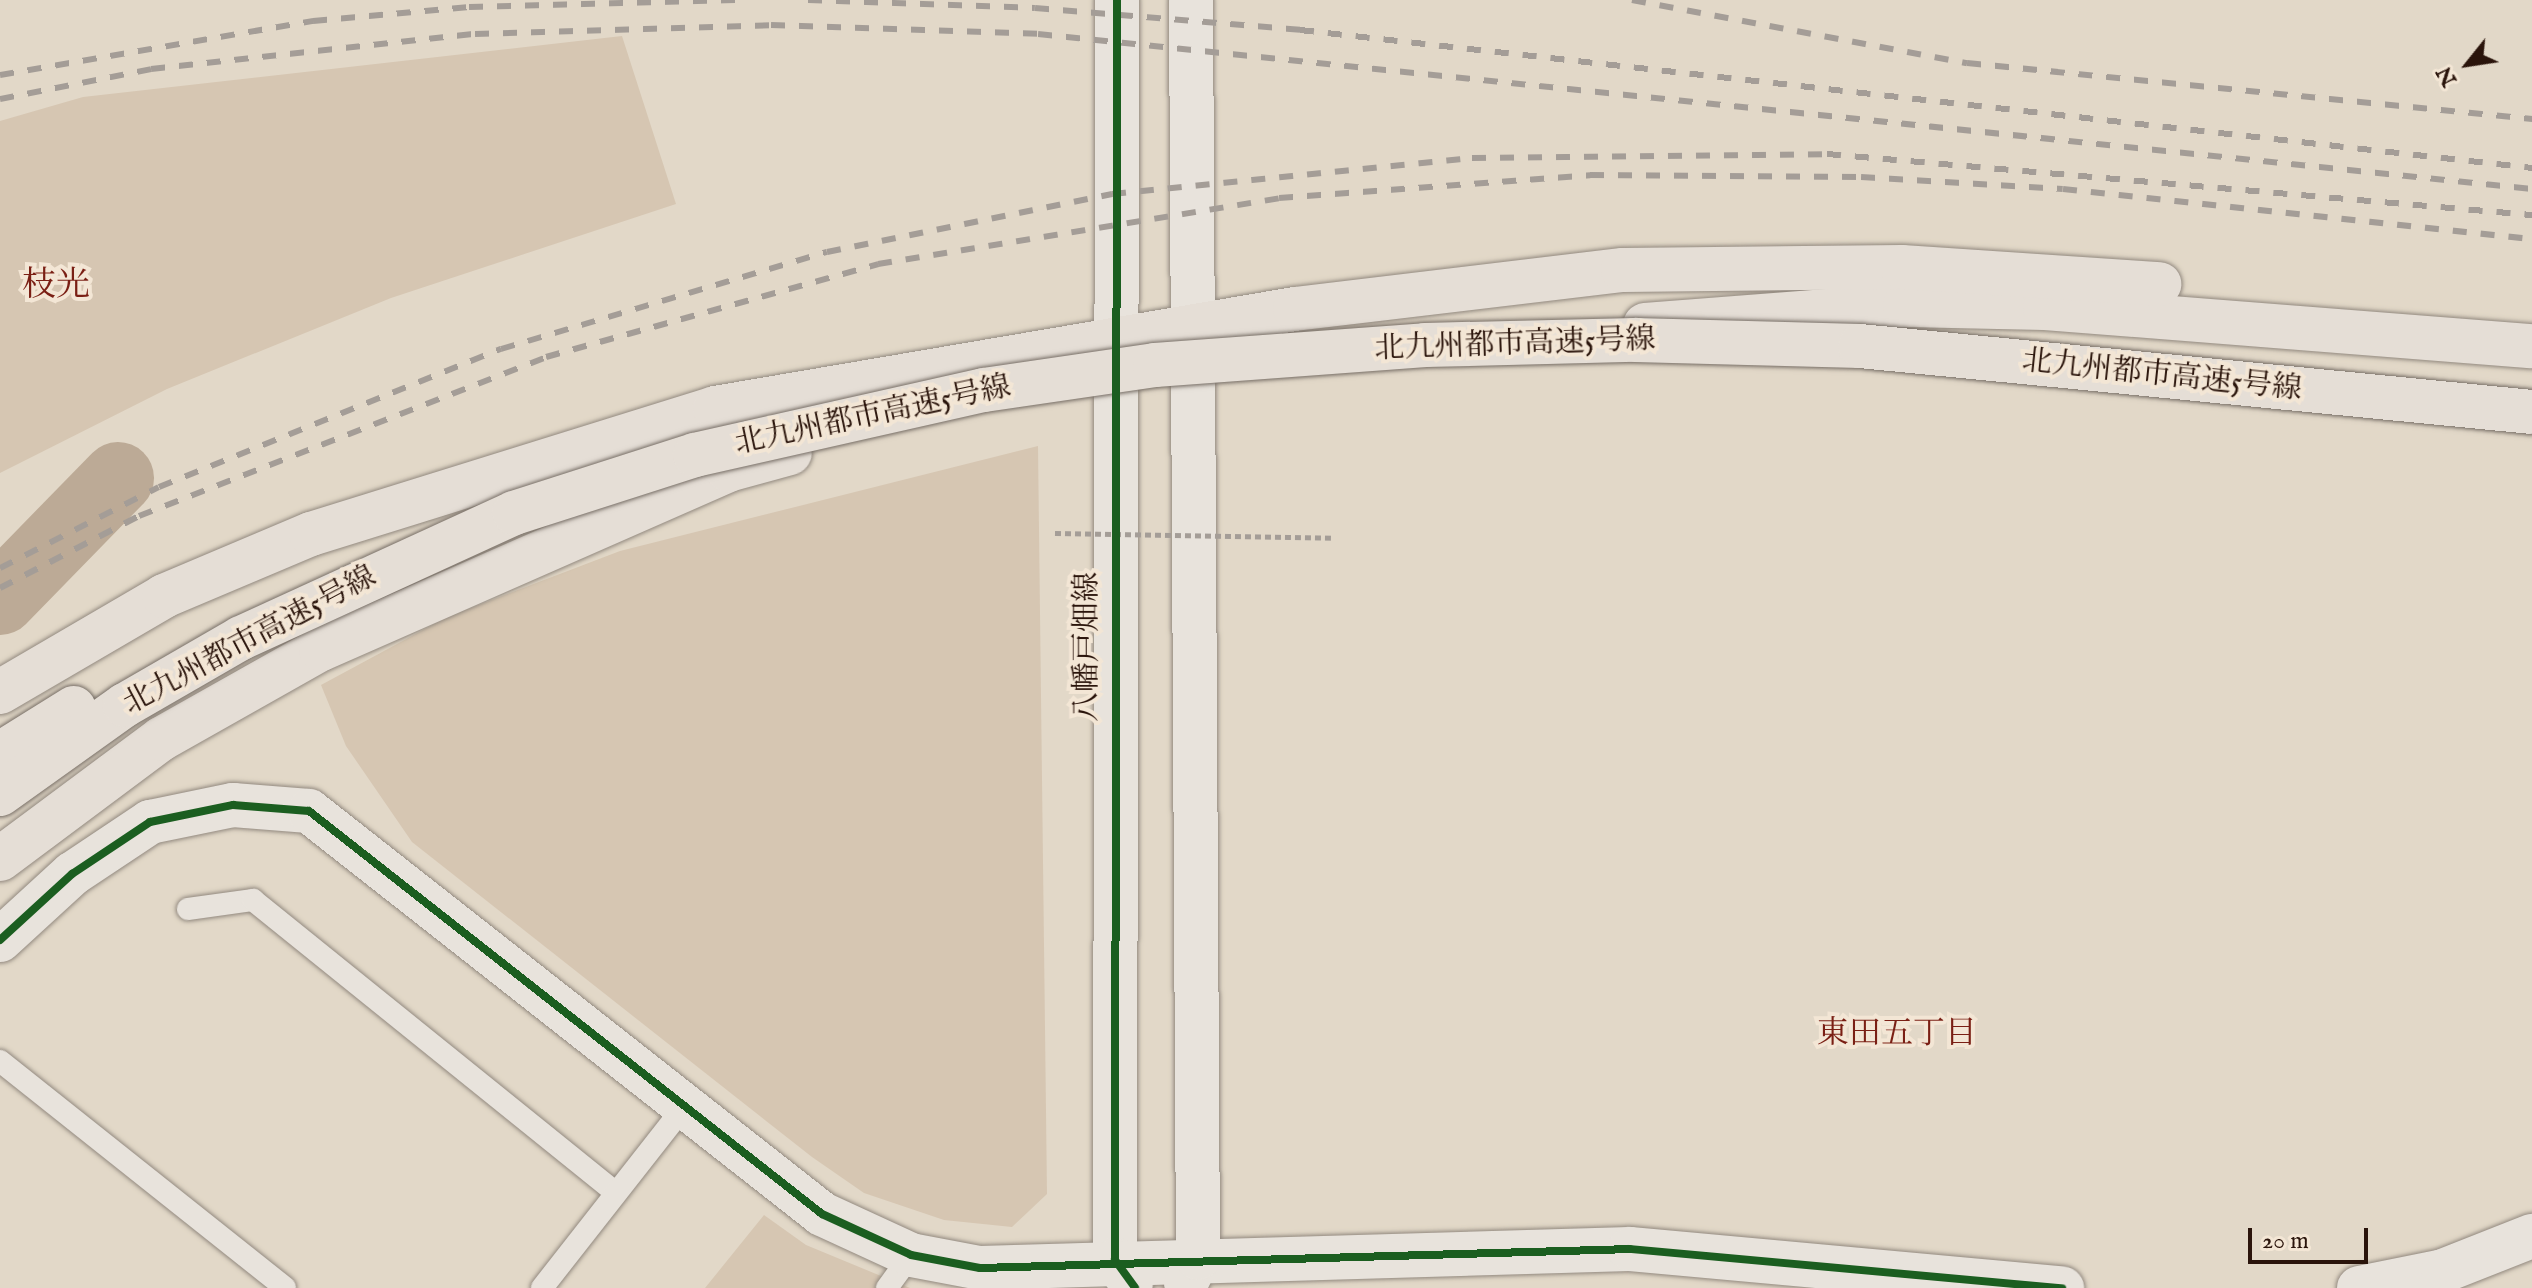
<!DOCTYPE html>
<meta charset="utf-8">
<style>
body{margin:0}
#map{position:relative;width:2532px;height:1288px;overflow:hidden;background:#e2d8c8;font-family:"IM FELL English","Noto Serif JP",serif}
div>[style]{position:absolute}
.green>*{inset:0;background:#d6c6b2}
.river>*{height:72px;margin:-36px;padding:0 36px;transform-origin:36px;border-radius:36px;background:#bcaa96}
.roads{filter:drop-shadow(0 0 2px #92897f) drop-shadow(0 0 2px #92897f)}
.lane>*{height:22px;margin:-11px;padding:0 11px;transform-origin:11px;border-radius:11px;background:#e8e3dc}
.secondary>*{height:44px;margin:-22px;padding:0 22px;transform-origin:22px;border-radius:22px;background:#e8e3dc}
.highway>*{height:44px;margin:-22px;padding:0 22px;transform-origin:22px;border-radius:22px;background:#e5ded6}
.rail>*{height:6px;margin-top:-3px;transform-origin:0;background:repeating-linear-gradient(90deg,#a49d97 0 14px,transparent 0 28px)}
.path-bridge>*{height:5px;margin-top:-2.5px;transform-origin:0;background:repeating-linear-gradient(90deg,#a49d97 0 6px,transparent 0 10px)}
.bridges{filter:drop-shadow(0 0 2px #776e66) drop-shadow(0 0 2px #776e66)}
.highway-bridge>*{height:44px;margin:-22px;padding:0 22px;transform-origin:22px;border-radius:22px;background:#e5ded6}
.cycleway>*{height:8px;margin:-4px;padding:0 4px;transform-origin:4px;border-radius:4px;background:#1b5e20}
span{translate:-50% -50%;white-space:nowrap;text-align:center;line-height:1.15;-webkit-text-stroke:8px #f3e6d5;paint-order:stroke}
.street-label{font-size:30px;color:#2a140b}
.neighbourhood-label{font-size:32px;color:#7a1f14}
.quarter-label{font-size:34px;color:#7a1f14}
.north{position:absolute;left:2428px;top:24px;width:80px;height:80px;-webkit-text-stroke:6px #f3e6d5;paint-order:stroke;rotate:240deg;font-size:22px;font-weight:700;line-height:32px;text-align:center;color:#2a140b}
.north::after{content:'';display:block;margin:auto;width:28px;height:36px;background:#2a140b;clip-path:polygon(50% 0,100% 100%,50% 72%,0 100%)}
.scale{position:absolute;left:2248px;top:1228px;width:120px;height:36px;box-sizing:border-box;border:4px solid #2a140b;border-top:0;padding-left:10px;font-size:24px;line-height:28px;white-space:nowrap;color:#2a140b;-webkit-text-stroke:6px #f3e6d5;paint-order:stroke}
</style>
<div id="map">
<div class="green">
<div style="clip-path:polygon(622px 36px,676px 204px,391px 298px,167px 389px,0 473px,0 121px,83px 97px)"></div>
<div style="clip-path:polygon(1038px 446px,1047px 1194px,1012px 1227px,944px 1220px,864px 1193px,812px 1157px,412px 842px,346px 746px,321px 685px,447px 617px,620px 551px)"></div>
<div style="clip-path:polygon(764px 1215px,806px 1245px,910px 1288px,705px 1288px)"></div>
</div>
<div class="river">
<div style="left:0;top:599px;width:169px;rotate:-45.7deg"></div>
</div>
<div class="roads">
<div class="lane">
<div style="left:188px;top:909px;width:66px;rotate:-7.9deg"></div>
<div style="left:253px;top:900px;width:466px;rotate:38.9deg"></div>
<div style="left:0;top:1061px;width:364px;rotate:38.5deg"></div>
<div style="left:542px;top:1288px;width:230px;rotate:-51.9deg"></div>
<div style="left:887px;top:1288px;width:41px;rotate:-54deg"></div>
</div>
<div class="secondary">
<div style="left:1117px;top:0;width:1260px;rotate:90.09deg"></div>
<div style="left:1115px;top:1260px;width:28px;rotate:55deg"></div>
<div style="left:0;top:940px;width:98px;rotate:-42.5deg"></div>
<div style="left:72px;top:874px;width:94px;rotate:-33.7deg"></div>
<div style="left:150px;top:822px;width:85px;rotate:-11.6deg"></div>
<div style="left:233px;top:805px;width:76px;rotate:4.5deg"></div>
<div style="left:309px;top:811px;width:652px;rotate:38.15deg"></div>
<div style="left:822px;top:1214px;width:98px;rotate:24.7deg"></div>
<div style="left:911px;top:1255px;width:70px;rotate:10.7deg"></div>
<div style="left:980px;top:1268px;width:650px;rotate:-1.67deg"></div>
<div style="left:1630px;top:1249px;width:434px;rotate:5.2deg"></div>
<div style="left:1186px;top:1283px;width:28px;rotate:-64deg"></div>
<div style="left:1198px;top:1258px;width:1258px;rotate:-90.32deg"></div>
<div style="left:2359px;top:1288px;width:86px;rotate:-11.4deg"></div>
<div style="left:2443px;top:1271px;width:96px;rotate:-21.5deg"></div>
</div>
<div class="highway">
<div style="left:1645px;top:325px;width:261px;rotate:-4.4deg"></div>
<div style="left:1905px;top:305px;width:140px;rotate:1.2deg"></div>
<div style="left:2045px;top:308px;width:488px;rotate:4.5deg"></div>
<div style="left:0;top:692px;width:190px;rotate:-30.3deg"></div>
<div style="left:164px;top:596px;width:160px;rotate:-22.9deg"></div>
<div style="left:311px;top:534px;width:423px;rotate:-17.3deg"></div>
<div style="left:715px;top:408px;width:588px;rotate:-9.69deg"></div>
<div style="left:1295px;top:309px;width:330px;rotate:-6.8deg"></div>
<div style="left:1623px;top:270px;width:279px;rotate:-0.6deg"></div>
<div style="left:1902px;top:267px;width:258px;rotate:3.8deg"></div>
<div style="left:0;top:859px;width:201px;rotate:-36.7deg"></div>
<div style="left:161px;top:739px;width:184px;rotate:-29.4deg"></div>
<div style="left:321px;top:649px;width:445px;rotate:-23.7deg"></div>
<div style="left:728px;top:470px;width:64px;rotate:-15.3deg"></div>
</div>
</div>
<div class="rail">
<div style="left:808px;top:0;width:227px;rotate:2deg"></div>
<div style="left:1035px;top:8px;width:266px;rotate:4.7deg"></div>
<div style="left:1300px;top:30px;width:1240px;rotate:6.39deg"></div>
<div style="left:1632px;top:0;width:341px;rotate:10.7deg"></div>
<div style="left:1967px;top:63px;width:568px;rotate:5.66deg"></div>
<div style="left:0;top:75px;width:318px;rotate:-9.8deg"></div>
<div style="left:313px;top:21px;width:157px;rotate:-5.1deg"></div>
<div style="left:469px;top:7px;width:276px;rotate:-1.5deg"></div>
<div style="left:0;top:99px;width:154px;rotate:-11.2deg"></div>
<div style="left:151px;top:69px;width:326px;rotate:-6.2deg"></div>
<div style="left:475px;top:34px;width:296px;rotate:-1.7deg"></div>
<div style="left:771px;top:25px;width:267px;rotate:1.9deg"></div>
<div style="left:1038px;top:34px;width:1502px;rotate:5.92deg"></div>
<div style="left:0;top:568px;width:178px;rotate:-27deg"></div>
<div style="left:159px;top:487px;width:369px;rotate:-22deg"></div>
<div style="left:501px;top:349px;width:340px;rotate:-16.6deg"></div>
<div style="left:827px;top:252px;width:291px;rotate:-11.5deg"></div>
<div style="left:1112px;top:194px;width:362px;rotate:-5.7deg"></div>
<div style="left:1472px;top:158px;width:355px;rotate:-0.6deg"></div>
<div style="left:1827px;top:154px;width:708px;rotate:4.95deg"></div>
<div style="left:0;top:588px;width:157px;rotate:-27.4deg"></div>
<div style="left:139px;top:516px;width:437px;rotate:-21.3deg"></div>
<div style="left:546px;top:357px;width:345px;rotate:-15.6deg"></div>
<div style="left:878px;top:264px;width:406px;rotate:-9.3deg"></div>
<div style="left:1279px;top:198px;width:312px;rotate:-4.2deg"></div>
<div style="left:1590px;top:175px;width:271px;rotate:0.4deg"></div>
<div style="left:1861px;top:177px;width:202px;rotate:3.4deg"></div>
<div style="left:2063px;top:189px;width:472px;rotate:6.1deg"></div>
</div>
<div class="path-bridge">
<div style="left:1055px;top:533px;width:279px;rotate:1deg"></div>
</div>
<div class="bridges">
<div class="highway-bridge">
<div style="left:0;top:754px;width:87px;rotate:-31.9deg"></div>
<div style="left:0;top:794px;width:153px;rotate:-35.5deg"></div>
<div style="left:125px;top:705px;width:134px;rotate:-30deg"></div>
<div style="left:241px;top:638px;width:300px;rotate:-24.6deg"></div>
<div style="left:514px;top:513px;width:190px;rotate:-17.8deg"></div>
<div style="left:695px;top:455px;width:296px;rotate:-12.7deg"></div>
<div style="left:984px;top:390px;width:173px;rotate:-8.3deg"></div>
<div style="left:1155px;top:365px;width:271px;rotate:-4.2deg"></div>
<div style="left:1425px;top:345px;width:210px;rotate:-1.4deg"></div>
<div style="left:1635px;top:340px;width:225px;rotate:1.5deg"></div>
<div style="left:1860px;top:346px;width:675px;rotate:5.61deg"></div>
</div>
</div>
<div class="cycleway">
<div style="left:1117px;top:0;width:1260px;rotate:90.09deg"></div>
<div style="left:1115px;top:1260px;width:34px;rotate:54deg"></div>
<div style="left:0;top:940px;width:98px;rotate:-42.5deg"></div>
<div style="left:72px;top:874px;width:94px;rotate:-33.7deg"></div>
<div style="left:150px;top:822px;width:85px;rotate:-11.6deg"></div>
<div style="left:233px;top:805px;width:76px;rotate:4.5deg"></div>
<div style="left:309px;top:811px;width:652px;rotate:38.15deg"></div>
<div style="left:822px;top:1214px;width:98px;rotate:24.7deg"></div>
<div style="left:911px;top:1255px;width:70px;rotate:10.7deg"></div>
<div style="left:980px;top:1268px;width:650px;rotate:-1.67deg"></div>
<div style="left:1630px;top:1249px;width:434px;rotate:5.2deg"></div>
</div>
<div class="street-label">
<span style="left:1515px;top:345px;rotate:-2deg">北九州都市高速5号線</span>
<span style="left:2162px;top:376px;rotate:6deg">北九州都市高速5号線</span>
<span style="left:873px;top:416px;rotate:-12deg">北九州都市高速5号線</span>
<span style="left:250px;top:641px;rotate:-28deg">北九州都市高速5号線</span>
<span style="left:1088px;top:647px;rotate:-90deg">八幡戸畑線</span>
</div>
<div class="neighbourhood-label">
<span style="left:1897px;top:1035px">東田五丁目</span>
</div>
<div class="quarter-label">
<span style="left:56px;top:286px">枝光</span>
</div>
<div class="north">N</div>
<div class="scale">20 m</div>
</div>
